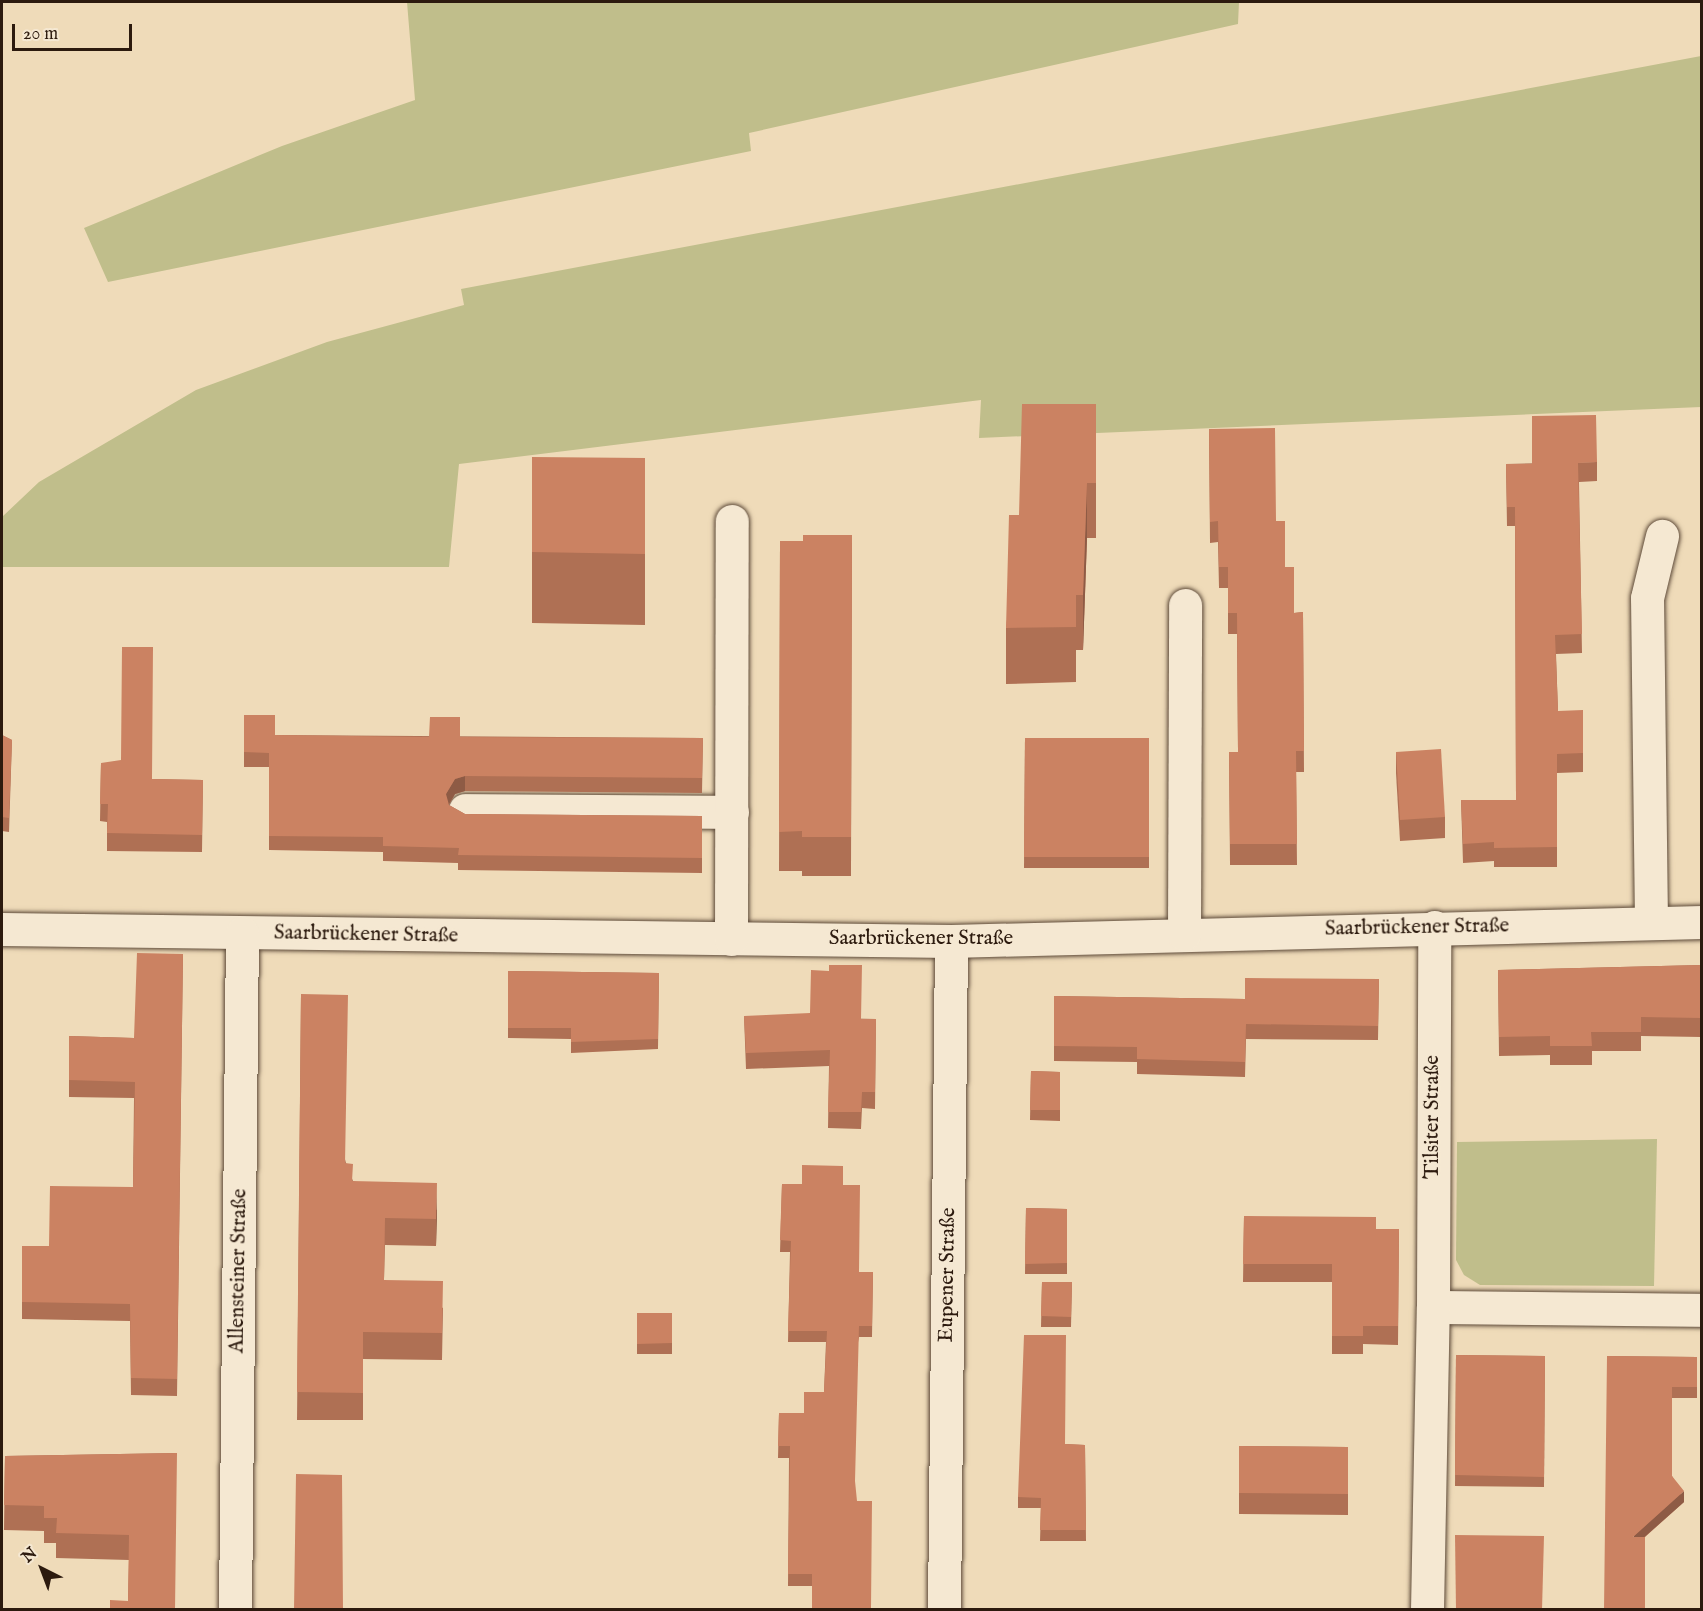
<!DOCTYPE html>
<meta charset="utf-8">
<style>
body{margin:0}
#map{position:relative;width:1703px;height:1611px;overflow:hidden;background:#efdbb9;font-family:"IM FELL English",serif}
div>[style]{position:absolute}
.green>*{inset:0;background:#c0be8b}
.roads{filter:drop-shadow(0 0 2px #5d4a39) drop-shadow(0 0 2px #5d4a39)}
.minor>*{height:33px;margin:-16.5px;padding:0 16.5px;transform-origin:16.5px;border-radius:16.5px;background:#f5e8d2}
.wall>*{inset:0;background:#af7054}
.shaded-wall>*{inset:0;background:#8e5b45}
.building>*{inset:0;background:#cb8262}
span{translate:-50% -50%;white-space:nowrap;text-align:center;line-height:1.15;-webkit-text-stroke:4.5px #f5e8d2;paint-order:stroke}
.street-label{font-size:21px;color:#2c1a0e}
.frame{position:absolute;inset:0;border:3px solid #2c1a0e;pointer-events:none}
.north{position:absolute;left:12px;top:1539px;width:60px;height:60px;-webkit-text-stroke:4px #f5e8d2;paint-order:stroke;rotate:318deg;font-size:16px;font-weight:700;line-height:24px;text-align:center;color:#2c1a0e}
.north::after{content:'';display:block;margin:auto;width:21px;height:27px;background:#2c1a0e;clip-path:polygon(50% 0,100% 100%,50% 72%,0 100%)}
.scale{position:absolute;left:12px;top:24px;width:120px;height:27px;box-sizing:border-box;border:3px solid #2c1a0e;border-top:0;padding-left:8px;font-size:18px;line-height:21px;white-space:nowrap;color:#2c1a0e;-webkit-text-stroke:4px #f5e8d2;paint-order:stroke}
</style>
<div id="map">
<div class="green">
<div style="clip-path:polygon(407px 2px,1239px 2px,1238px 24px,749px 133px,751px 151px,108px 282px,84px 228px,282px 146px,415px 100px)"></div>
<div style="clip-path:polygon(1701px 56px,1701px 407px,979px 438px,981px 400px,459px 464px,449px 567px,2px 567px,2px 517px,39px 482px,196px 390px,327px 342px,464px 305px,461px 289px)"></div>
<div style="clip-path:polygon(1657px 1139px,1654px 1286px,1480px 1285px,1464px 1275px,1456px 1260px,1457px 1142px)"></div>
</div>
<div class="roads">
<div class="minor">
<div style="left:465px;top:810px;width:267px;rotate:0.4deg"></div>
<div style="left:1651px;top:923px;width:325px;rotate:-90.7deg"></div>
<div style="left:1647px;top:598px;width:64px;rotate:-76.4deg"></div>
<div style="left:2px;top:929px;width:949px;rotate:0.72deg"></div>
<div style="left:951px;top:941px;width:751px;rotate:-1.45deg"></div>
<div style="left:1184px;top:934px;width:329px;rotate:-89.8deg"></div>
<div style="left:731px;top:939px;width:418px;rotate:-89.9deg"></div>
<div style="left:1433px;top:1307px;width:269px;rotate:0.6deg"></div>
<div style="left:235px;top:1610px;width:677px;rotate:-89.41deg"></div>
<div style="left:944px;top:1610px;width:669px;rotate:-89.4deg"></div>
<div style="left:1427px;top:1610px;width:303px;rotate:-88.9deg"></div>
<div style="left:1433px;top:1307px;width:380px;rotate:-89.8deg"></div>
</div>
</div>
<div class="wall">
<div style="clip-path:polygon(1096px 404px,1096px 538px,1087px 538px,1083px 650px,1076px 650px,1076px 682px,1006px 684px,1006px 628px,1019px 515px)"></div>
<div style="clip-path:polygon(1209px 429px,1276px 521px,1294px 613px,1303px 612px,1304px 772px,1296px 772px,1297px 865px,1230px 865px,1229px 752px,1238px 752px,1237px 634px,1228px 634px,1228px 588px,1219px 588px,1218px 542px,1210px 543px)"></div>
<div style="clip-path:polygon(532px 457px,645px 529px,645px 625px,532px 623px)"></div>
<div style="clip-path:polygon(1597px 462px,1597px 481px,1579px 482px,1582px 653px,1556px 654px,1558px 711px,1583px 753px,1583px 772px,1557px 773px,1557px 867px,1494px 867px,1494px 861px,1463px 863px,1461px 800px,1516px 800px,1515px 526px,1507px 526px,1506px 464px)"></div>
<div style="clip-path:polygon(852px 535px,851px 876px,802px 876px,802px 871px,779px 871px,780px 541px,803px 541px)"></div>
<div style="clip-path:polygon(244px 715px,275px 735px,703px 738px,702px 793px,465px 791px,455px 794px,449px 805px,465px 814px,702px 816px,702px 873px,458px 870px,458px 863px,383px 861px,383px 852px,269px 850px,269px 767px,244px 767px)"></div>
<div style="clip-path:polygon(2px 735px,12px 740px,9px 832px,2px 831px)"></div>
<div style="clip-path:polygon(1025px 738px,1149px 738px,1149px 868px,1024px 868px)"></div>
<div style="clip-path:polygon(1396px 752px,1445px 817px,1445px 838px,1400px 841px,1396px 773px)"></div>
<div style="clip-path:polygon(101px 763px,152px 779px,203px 780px,202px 852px,107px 851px,107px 822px,100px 821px)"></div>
<div style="clip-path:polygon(183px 954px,177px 1396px,131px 1395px,130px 1321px,22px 1319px,22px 1246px,49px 1246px,133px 1187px,134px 1098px,69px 1097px,69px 1036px,134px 1038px)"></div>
<div style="clip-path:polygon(1701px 965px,1701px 1037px,1641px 1036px,1641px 1051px,1592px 1051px,1592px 1065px,1550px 1065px,1550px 1055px,1499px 1056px,1498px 970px)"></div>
<div style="clip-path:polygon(508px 971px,659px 973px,658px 1049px,571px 1053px,571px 1039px,508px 1038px)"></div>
<div style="clip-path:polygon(1379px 979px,1378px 1040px,1246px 1039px,1245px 1077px,1137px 1074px,1137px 1062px,1054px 1061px,1054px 996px,1245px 999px)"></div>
<div style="clip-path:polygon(301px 994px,346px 1163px,353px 1181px,437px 1210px,436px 1246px,385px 1245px,384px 1280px,443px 1308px,442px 1360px,363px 1359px,363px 1420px,297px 1420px)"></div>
<div style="clip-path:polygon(744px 1016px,876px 1019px,875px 1109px,862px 1108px,861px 1129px,828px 1128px,829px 1066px,746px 1069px)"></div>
<div style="clip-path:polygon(1031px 1071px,1060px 1072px,1060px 1121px,1030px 1120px)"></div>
<div style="clip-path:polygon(782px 1184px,843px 1185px,859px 1272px,873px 1272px,872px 1337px,859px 1337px,812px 1586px,788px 1586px,789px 1458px,778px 1458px,779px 1413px,804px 1413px,824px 1392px,826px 1342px,788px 1342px,790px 1252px,780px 1252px)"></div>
<div style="clip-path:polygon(1026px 1208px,1067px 1209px,1067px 1274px,1025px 1274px)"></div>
<div style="clip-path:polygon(1244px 1216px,1376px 1229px,1399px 1229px,1398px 1345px,1363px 1344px,1363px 1354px,1332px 1354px,1332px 1282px,1243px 1282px)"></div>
<div style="clip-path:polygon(1042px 1282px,1072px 1282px,1071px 1327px,1041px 1327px)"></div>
<div style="clip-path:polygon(637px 1313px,672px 1313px,672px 1354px,637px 1354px)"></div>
<div style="clip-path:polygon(1456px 1355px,1545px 1356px,1544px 1487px,1455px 1486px)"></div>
<div style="clip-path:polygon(1607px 1356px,1697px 1357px,1697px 1398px,1672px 1398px,1672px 1476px,1684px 1502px,1645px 1537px,1645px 1610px)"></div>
<div style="clip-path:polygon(1065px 1444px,1085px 1445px,1086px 1541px,1040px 1541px,1041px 1508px,1018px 1508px,1018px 1497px)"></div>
<div style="clip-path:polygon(1239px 1446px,1348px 1447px,1348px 1515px,1239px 1514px)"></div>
<div style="clip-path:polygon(177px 1453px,128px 1601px,129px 1560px,56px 1558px,56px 1543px,44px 1543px,44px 1531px,4px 1530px,5px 1456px)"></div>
</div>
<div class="shaded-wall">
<div style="clip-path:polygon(1087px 483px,1087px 538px,1083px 650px,1083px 595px)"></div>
<div style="clip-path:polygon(465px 776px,465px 791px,455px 794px,446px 809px,446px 794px,455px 779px)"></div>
<div style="clip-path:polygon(437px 1183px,437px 1210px,436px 1246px,436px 1219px)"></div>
<div style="clip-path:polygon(1684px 1491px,1684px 1502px,1633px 1547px,1633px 1537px)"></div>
</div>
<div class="building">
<div style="clip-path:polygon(1022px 404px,1096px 404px,1096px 483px,1087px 483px,1083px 595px,1076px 595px,1076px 627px,1006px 628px,1009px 515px,1019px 515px)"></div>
<div style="clip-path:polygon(1596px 415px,1597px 462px,1578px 463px,1582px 634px,1555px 635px,1558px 711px,1583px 710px,1583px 753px,1557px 754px,1557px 847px,1494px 848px,1494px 842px,1463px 844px,1461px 800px,1516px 800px,1515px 507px,1507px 507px,1506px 464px,1532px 464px,1532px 416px)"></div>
<div style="clip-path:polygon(1275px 428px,1276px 521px,1285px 521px,1285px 567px,1294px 567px,1294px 613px,1303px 612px,1304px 751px,1296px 751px,1297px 844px,1230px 844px,1229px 752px,1238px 752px,1237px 613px,1228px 613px,1228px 567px,1219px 567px,1218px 521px,1210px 522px,1209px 429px)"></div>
<div style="clip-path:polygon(532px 457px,645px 458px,645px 554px,532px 552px)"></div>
<div style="clip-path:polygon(803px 535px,852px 535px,851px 837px,802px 837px,802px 831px,779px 832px,780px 541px,803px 541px)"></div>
<div style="clip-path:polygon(122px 647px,153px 647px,152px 779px,203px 780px,202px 835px,107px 833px,108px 804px,100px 804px,101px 763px,121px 760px)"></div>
<div style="clip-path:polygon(244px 715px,275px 715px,275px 735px,429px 737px,430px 717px,460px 717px,460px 737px,703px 738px,702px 778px,465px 776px,455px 779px,446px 794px,449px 805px,465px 814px,702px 816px,702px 858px,458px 855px,459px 848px,383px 846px,383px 837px,269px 836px,269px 753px,244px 752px)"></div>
<div style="clip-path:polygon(2px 735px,12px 740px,9px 818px,2px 817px)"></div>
<div style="clip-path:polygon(1025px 738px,1149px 738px,1149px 857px,1024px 857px)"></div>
<div style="clip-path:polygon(1441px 749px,1445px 817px,1400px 820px,1396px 752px)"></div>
<div style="clip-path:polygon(137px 953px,183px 954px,177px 1379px,131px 1378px,130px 1304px,22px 1302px,22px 1246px,49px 1246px,50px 1186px,133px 1187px,135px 1082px,69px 1080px,69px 1036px,134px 1038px)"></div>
<div style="clip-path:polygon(829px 965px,862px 965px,861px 1019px,876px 1019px,875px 1092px,862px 1092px,861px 1112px,828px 1112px,830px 1050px,746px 1053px,744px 1016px,810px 1013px,811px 970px,829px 971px)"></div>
<div style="clip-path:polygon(1701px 965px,1701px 1018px,1641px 1017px,1641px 1032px,1591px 1032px,1592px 1046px,1550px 1046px,1550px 1036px,1499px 1037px,1498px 970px)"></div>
<div style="clip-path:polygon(508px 971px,659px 973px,658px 1039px,571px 1042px,571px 1028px,508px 1028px)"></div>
<div style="clip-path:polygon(1245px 978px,1379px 979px,1378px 1026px,1246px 1024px,1245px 1062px,1137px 1059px,1137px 1047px,1054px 1046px,1054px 996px,1245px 999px)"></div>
<div style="clip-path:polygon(301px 994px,348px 995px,345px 1163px,353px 1164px,352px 1181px,437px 1183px,436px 1219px,385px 1218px,384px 1280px,443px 1281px,442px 1333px,363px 1332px,363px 1393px,297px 1392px)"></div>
<div style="clip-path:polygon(1031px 1071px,1060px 1072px,1060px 1110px,1030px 1110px)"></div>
<div style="clip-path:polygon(802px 1165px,843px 1166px,843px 1185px,860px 1185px,859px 1272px,873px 1272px,872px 1326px,859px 1326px,855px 1481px,857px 1501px,872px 1501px,871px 1610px,812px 1610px,812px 1574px,788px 1574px,790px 1446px,778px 1446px,779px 1413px,804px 1413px,804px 1392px,824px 1392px,827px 1331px,788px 1331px,791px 1241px,780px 1240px,782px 1184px,802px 1184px)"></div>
<div style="clip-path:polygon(1026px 1208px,1067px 1209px,1067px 1263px,1025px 1264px)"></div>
<div style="clip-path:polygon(1244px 1216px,1376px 1217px,1376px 1229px,1399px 1229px,1398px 1326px,1363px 1326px,1363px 1336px,1332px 1336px,1332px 1264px,1243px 1264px)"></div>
<div style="clip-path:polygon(1042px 1282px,1072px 1282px,1071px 1317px,1041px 1316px)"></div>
<div style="clip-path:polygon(637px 1313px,672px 1313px,672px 1343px,637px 1344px)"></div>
<div style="clip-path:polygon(1024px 1335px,1066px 1335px,1065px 1444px,1085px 1445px,1086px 1530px,1040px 1530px,1041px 1498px,1018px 1497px)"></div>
<div style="clip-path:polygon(1456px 1355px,1545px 1356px,1544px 1477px,1455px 1475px)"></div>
<div style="clip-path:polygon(1607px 1356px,1697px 1357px,1697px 1387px,1672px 1387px,1672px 1476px,1684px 1491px,1633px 1537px,1645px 1537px,1645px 1610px,1604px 1610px)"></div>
<div style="clip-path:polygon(1239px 1446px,1348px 1447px,1348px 1494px,1239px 1493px)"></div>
<div style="clip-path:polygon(177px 1453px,175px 1610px,110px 1610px,110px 1600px,128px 1601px,129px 1535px,56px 1533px,57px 1518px,44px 1518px,44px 1506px,4px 1505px,5px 1456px)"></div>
<div style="clip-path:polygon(296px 1474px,342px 1475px,343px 1609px,351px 1610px,294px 1610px)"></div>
<div style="clip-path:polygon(1455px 1535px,1544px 1536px,1542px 1610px,1456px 1610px)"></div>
</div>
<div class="street-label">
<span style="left:1417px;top:928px;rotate:-1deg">Saarbrückener Straße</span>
<span style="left:366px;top:935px;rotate:1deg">Saarbrückener Straße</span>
<span style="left:921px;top:939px">Saarbrückener Straße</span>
<span style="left:1433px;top:1117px;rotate:-90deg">Tilsiter Straße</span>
<span style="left:239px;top:1271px;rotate:-89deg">Allensteiner Straße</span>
<span style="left:948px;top:1275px;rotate:-89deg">Eupener Straße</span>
</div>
<div class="frame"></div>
<div class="north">N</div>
<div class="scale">20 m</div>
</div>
